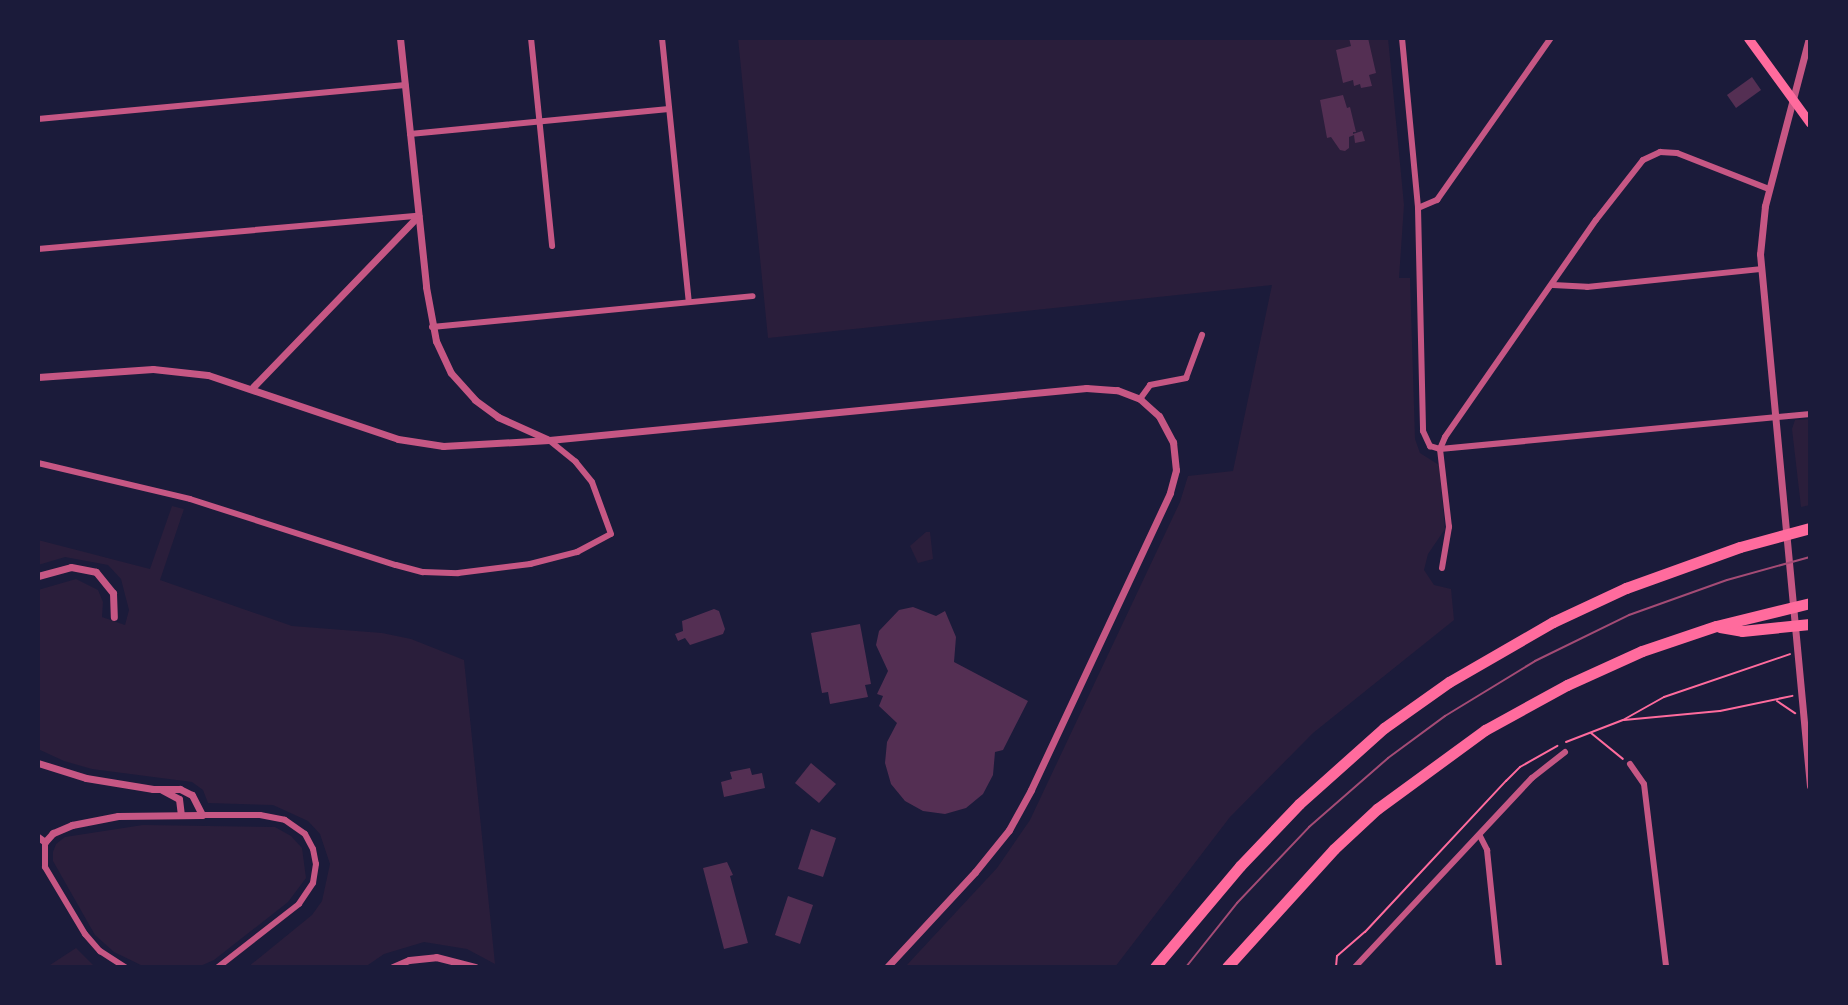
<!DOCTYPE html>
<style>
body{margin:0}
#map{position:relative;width:1848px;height:1005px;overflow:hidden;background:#1b1b3a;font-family:Manrope,sans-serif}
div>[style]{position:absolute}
.green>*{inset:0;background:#2a1e3b}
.building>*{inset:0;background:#542f53}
.path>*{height:2px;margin:-1px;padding:0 1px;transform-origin:1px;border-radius:1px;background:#ff6b9d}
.minor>*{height:6px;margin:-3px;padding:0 3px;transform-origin:3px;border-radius:3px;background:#c65784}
.tertiary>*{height:7px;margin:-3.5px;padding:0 3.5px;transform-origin:3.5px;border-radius:3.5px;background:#c65784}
.primary>*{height:9px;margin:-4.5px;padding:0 4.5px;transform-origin:4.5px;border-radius:4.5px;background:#ff6b9d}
.motorway>*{height:11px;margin:-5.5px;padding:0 5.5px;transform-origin:5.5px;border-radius:5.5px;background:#ff6b9d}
.tram>*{height:2px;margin:-1px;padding:0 1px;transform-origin:1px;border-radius:1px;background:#a44b75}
span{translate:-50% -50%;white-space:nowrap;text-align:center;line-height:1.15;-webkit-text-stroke:6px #1b1b3a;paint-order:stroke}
.frame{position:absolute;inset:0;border:40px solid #1b1b3a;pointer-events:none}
</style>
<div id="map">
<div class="green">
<div style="clip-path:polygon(738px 38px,1388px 38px,1404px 205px,1399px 278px,1410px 278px,1415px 439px,1420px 453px,1439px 465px,1445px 529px,1428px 554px,1424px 570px,1434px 585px,1451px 589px,1454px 620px,1313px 733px,1230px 817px,1115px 967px,905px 967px,997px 868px,1030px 820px,1180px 502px,1188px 476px,1233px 471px,1272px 285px,768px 338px)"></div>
<div style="clip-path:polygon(1810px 419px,1810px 505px,1801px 507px,1792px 429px,1795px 420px)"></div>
<div style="clip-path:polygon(172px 506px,184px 509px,160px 580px,292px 626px,382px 633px,411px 639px,464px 660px,495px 964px,467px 949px,424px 942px,384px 954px,365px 967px,248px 967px,312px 915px,322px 901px,330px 864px,320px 834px,308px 821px,273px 805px,208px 803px,203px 790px,192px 782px,92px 769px,64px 761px,38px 749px,38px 590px,76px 579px,98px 590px,103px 602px,102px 617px,125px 625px,129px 610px,121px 579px,108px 565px,65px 557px,38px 565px,38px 540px,150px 569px)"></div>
<div style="clip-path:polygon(926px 532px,930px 532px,933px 559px,918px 563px,910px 546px)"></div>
<div style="clip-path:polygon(143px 825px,275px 827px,291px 836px,302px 848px,306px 878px,288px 902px,214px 960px,198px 967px,145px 967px,114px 952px,95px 935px,53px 861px,53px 852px,56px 844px,65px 837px)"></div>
<div style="clip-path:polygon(76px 948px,95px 967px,47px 967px)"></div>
</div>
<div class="building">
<div style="clip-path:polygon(1349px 38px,1368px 38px,1376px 73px,1369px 75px,1372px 86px,1361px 88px,1360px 84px,1354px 86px,1353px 80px,1343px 83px,1336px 50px,1351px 46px)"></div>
<div style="clip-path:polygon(1752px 77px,1761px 90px,1736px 108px,1727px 95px)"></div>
<div style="clip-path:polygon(1343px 95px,1347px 108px,1350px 107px,1356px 132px,1353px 132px,1353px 134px,1362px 131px,1365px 141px,1355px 143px,1354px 135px,1349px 137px,1349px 148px,1345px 151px,1340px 150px,1331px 137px,1327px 138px,1320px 100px)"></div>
<div style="clip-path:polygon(913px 607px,936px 616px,945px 611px,956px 637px,954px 662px,1028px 701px,1003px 750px,995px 752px,993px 775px,983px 794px,966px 808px,945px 814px,923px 811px,905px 801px,891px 784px,885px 763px,887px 742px,897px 723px,879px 706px,883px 696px,877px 694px,888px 671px,876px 645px,879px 631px,899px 610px)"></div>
<div style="clip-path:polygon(714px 609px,719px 611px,725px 629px,723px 634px,690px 645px,685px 638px,678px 641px,675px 634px,683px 631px,682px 621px)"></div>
<div style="clip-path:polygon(860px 624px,871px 684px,865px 685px,868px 697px,830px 704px,828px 692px,822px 693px,811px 633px)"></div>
<div style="clip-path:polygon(811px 763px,836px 784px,819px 803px,795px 783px)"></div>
<div style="clip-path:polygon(750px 768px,752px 775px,762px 773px,765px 788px,724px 797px,721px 782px,732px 779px,730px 772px)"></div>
<div style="clip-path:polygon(811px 829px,836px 838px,823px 877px,798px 869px)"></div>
<div style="clip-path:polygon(727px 862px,733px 875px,730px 876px,748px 943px,724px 949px,703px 868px)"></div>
<div style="clip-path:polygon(788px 896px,813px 905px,800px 944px,775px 935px)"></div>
</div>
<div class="path">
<div style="left:1777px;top:701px;width:22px;rotate:34deg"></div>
<div style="left:1624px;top:720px;width:96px;rotate:-5.4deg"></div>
<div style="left:1720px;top:711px;width:74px;rotate:-11.8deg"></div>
<div style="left:1591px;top:733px;width:41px;rotate:39.1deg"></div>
<div style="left:1566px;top:742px;width:61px;rotate:-21.1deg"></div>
<div style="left:1623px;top:720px;width:47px;rotate:-29.3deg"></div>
<div style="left:1664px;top:697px;width:133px;rotate:-18.8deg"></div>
<div style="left:1336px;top:967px;width:11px;rotate:-85deg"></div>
<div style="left:1337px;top:956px;width:37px;rotate:-41deg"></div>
<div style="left:1365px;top:932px;width:207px;rotate:-47deg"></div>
<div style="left:1506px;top:781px;width:20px;rotate:-45deg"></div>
<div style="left:1520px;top:767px;width:43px;rotate:-29.6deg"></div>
</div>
<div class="minor">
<div style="left:531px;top:38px;width:209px;rotate:84.2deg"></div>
<div style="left:662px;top:38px;width:265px;rotate:84.2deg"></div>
<div style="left:1402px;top:38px;width:171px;rotate:84.6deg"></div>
<div style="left:1418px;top:208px;width:223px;rotate:88.7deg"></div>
<div style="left:1423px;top:431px;width:17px;rotate:65deg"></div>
<div style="left:1430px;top:446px;width:10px;rotate:17deg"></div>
<div style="left:1440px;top:449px;width:372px;rotate:-5.4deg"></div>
<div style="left:38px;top:119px;width:369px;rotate:-5.3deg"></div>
<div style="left:410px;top:134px;width:260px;rotate:-5.5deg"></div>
<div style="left:1418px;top:208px;width:21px;rotate:-23deg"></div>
<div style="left:1437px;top:200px;width:198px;rotate:-54.9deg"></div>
<div style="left:38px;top:249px;width:381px;rotate:-5deg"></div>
<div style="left:1553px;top:285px;width:34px;rotate:3deg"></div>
<div style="left:1587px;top:287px;width:174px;rotate:-5.9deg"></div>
<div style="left:432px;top:327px;width:322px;rotate:-5.5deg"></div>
<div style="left:1140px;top:399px;width:17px;rotate:-54deg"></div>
<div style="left:1150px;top:385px;width:37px;rotate:-11deg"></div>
<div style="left:1186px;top:378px;width:46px;rotate:-69.6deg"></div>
<div style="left:38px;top:463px;width:156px;rotate:13.3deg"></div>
<div style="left:190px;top:499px;width:216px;rotate:17.8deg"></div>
<div style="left:396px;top:565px;width:28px;rotate:15deg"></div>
<div style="left:423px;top:572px;width:35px;rotate:2deg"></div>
<div style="left:458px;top:573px;width:73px;rotate:-7.1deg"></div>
<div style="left:530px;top:564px;width:49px;rotate:-14.3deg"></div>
<div style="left:577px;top:552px;width:38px;rotate:-28deg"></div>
<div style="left:611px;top:534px;width:55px;rotate:-110.1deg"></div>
<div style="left:592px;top:482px;width:26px;rotate:-129deg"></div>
<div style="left:576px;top:462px;width:35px;rotate:-141deg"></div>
<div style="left:1442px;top:568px;width:42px;rotate:-80.3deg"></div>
<div style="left:1449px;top:527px;width:79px;rotate:-96.6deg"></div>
<div style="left:1440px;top:449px;width:13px;rotate:-67deg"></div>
<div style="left:1445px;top:437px;width:264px;rotate:-55.2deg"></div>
<div style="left:1596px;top:220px;width:76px;rotate:-51.9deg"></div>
<div style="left:1643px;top:160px;width:19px;rotate:-25deg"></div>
<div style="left:1660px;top:152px;width:17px;rotate:3deg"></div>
<div style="left:1677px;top:153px;width:99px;rotate:21.4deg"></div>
<div style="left:1630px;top:764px;width:24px;rotate:55deg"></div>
<div style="left:1644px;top:784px;width:184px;rotate:83.1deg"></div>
<div style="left:202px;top:815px;width:58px"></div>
<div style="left:260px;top:815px;width:25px;rotate:11deg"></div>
<div style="left:285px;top:820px;width:24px;rotate:35deg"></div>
<div style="left:305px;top:834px;width:17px;rotate:62deg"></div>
<div style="left:313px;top:849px;width:15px;rotate:79deg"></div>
<div style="left:316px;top:864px;width:19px;rotate:99deg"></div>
<div style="left:313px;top:883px;width:25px;rotate:124deg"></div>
<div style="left:299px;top:904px;width:103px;rotate:142.1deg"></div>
<div style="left:1480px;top:836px;width:16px;rotate:63deg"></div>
<div style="left:1487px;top:850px;width:118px;rotate:84.1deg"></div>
<div style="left:45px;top:842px;width:25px;rotate:90deg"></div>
<div style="left:45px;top:867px;width:78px;rotate:59.2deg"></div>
<div style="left:85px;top:934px;width:23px;rotate:49deg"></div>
<div style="left:100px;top:951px;width:30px;rotate:33deg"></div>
<div style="left:1355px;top:967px;width:259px;rotate:-46.9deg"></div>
<div style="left:1532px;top:778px;width:42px;rotate:-38.2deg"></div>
</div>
<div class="tertiary">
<div style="left:400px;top:38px;width:250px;rotate:84deg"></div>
<div style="left:426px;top:287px;width:55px;rotate:79.5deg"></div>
<div style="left:436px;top:341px;width:35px;rotate:65deg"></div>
<div style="left:451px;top:373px;width:36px;rotate:48deg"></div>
<div style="left:475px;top:400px;width:29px;rotate:36deg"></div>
<div style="left:498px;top:417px;width:54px;rotate:24.2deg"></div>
<div style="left:1809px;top:38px;width:174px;rotate:104.7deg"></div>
<div style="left:1765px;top:206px;width:48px;rotate:95.9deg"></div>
<div style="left:1760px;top:254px;width:534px;rotate:84.63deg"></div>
<div style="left:38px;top:377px;width:115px;rotate:-4deg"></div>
<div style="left:153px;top:369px;width:55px;rotate:6.2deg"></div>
<div style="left:208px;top:375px;width:200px;rotate:18.6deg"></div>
<div style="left:398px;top:439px;width:46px;rotate:8.8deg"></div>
<div style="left:443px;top:446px;width:106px;rotate:-3.2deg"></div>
<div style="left:549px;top:440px;width:540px;rotate:-5.53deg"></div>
<div style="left:1086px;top:388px;width:31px;rotate:4deg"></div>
<div style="left:1117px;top:390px;width:25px;rotate:21deg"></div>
<div style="left:1140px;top:399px;width:25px;rotate:42deg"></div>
<div style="left:1159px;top:416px;width:30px;rotate:62deg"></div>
<div style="left:1173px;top:442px;width:28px;rotate:84deg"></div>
<div style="left:1176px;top:470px;width:24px;rotate:105deg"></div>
<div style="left:1170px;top:493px;width:328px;rotate:115.1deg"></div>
<div style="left:1031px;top:790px;width:46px;rotate:118.8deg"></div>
<div style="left:1009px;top:830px;width:54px;rotate:129deg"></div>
<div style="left:975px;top:872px;width:129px;rotate:132.8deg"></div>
<div style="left:253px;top:387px;width:238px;rotate:-46deg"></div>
<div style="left:38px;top:576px;width:34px;rotate:-15deg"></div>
<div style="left:71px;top:567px;width:25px;rotate:11deg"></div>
<div style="left:96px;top:572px;width:27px;rotate:51deg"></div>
<div style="left:113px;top:593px;width:24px;rotate:88deg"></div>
<div style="left:38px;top:763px;width:50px;rotate:17.4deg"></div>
<div style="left:86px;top:778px;width:68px;rotate:9.3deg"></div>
<div style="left:153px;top:789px;width:27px"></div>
<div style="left:180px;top:789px;width:13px;rotate:27deg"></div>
<div style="left:192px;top:795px;width:22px;rotate:63deg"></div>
<div style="left:202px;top:815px;width:84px;rotate:179.3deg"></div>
<div style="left:118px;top:816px;width:47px;rotate:168.9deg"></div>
<div style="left:72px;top:825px;width:21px;rotate:157deg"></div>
<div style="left:53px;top:833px;width:12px;rotate:132deg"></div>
<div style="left:45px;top:842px;width:9px;rotate:-144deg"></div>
<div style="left:162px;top:790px;width:19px;rotate:28deg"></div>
<div style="left:179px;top:799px;width:16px;rotate:83deg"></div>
<div style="left:393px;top:967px;width:17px;rotate:-24deg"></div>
<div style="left:409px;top:960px;width:27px;rotate:-6deg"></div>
<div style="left:436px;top:957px;width:40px;rotate:14.4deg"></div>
</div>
<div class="primary">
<div style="left:1748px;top:38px;width:105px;rotate:53.9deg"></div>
</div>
<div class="motorway">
<div style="left:1720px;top:627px;width:22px;rotate:10deg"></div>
<div style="left:1742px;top:631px;width:68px;rotate:-5.9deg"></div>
<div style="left:1155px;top:967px;width:132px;rotate:-49.9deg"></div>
<div style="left:1240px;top:866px;width:86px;rotate:-46.4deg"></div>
<div style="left:1299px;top:804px;width:114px;rotate:-41.8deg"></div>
<div style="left:1384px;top:728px;width:80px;rotate:-35.3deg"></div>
<div style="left:1449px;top:682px;width:120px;rotate:-30deg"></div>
<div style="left:1553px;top:622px;width:81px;rotate:-25deg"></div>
<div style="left:1626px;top:588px;width:121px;rotate:-19.8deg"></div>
<div style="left:1740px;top:547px;width:73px;rotate:-15.2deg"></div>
<div style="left:1227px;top:967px;width:159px;rotate:-47.8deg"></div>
<div style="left:1334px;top:849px;width:59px;rotate:-42.9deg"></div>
<div style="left:1377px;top:809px;width:134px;rotate:-36.2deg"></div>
<div style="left:1485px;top:730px;width:94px;rotate:-28.8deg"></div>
<div style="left:1567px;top:685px;width:82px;rotate:-24.4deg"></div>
<div style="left:1642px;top:651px;width:78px;rotate:-18.7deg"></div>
<div style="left:1716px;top:626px;width:97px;rotate:-13.7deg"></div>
</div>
<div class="tram">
<div style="left:1186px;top:967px;width:82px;rotate:-51.4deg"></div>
<div style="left:1237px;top:903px;width:105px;rotate:-46.5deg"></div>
<div style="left:1309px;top:827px;width:105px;rotate:-41.1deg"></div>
<div style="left:1388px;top:758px;width:71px;rotate:-36.4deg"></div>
<div style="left:1445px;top:716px;width:105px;rotate:-31.4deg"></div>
<div style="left:1535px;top:661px;width:105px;rotate:-26.1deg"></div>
<div style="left:1629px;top:615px;width:104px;rotate:-19.7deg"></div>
<div style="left:1727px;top:580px;width:86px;rotate:-15.5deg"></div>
</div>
<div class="frame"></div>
</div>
